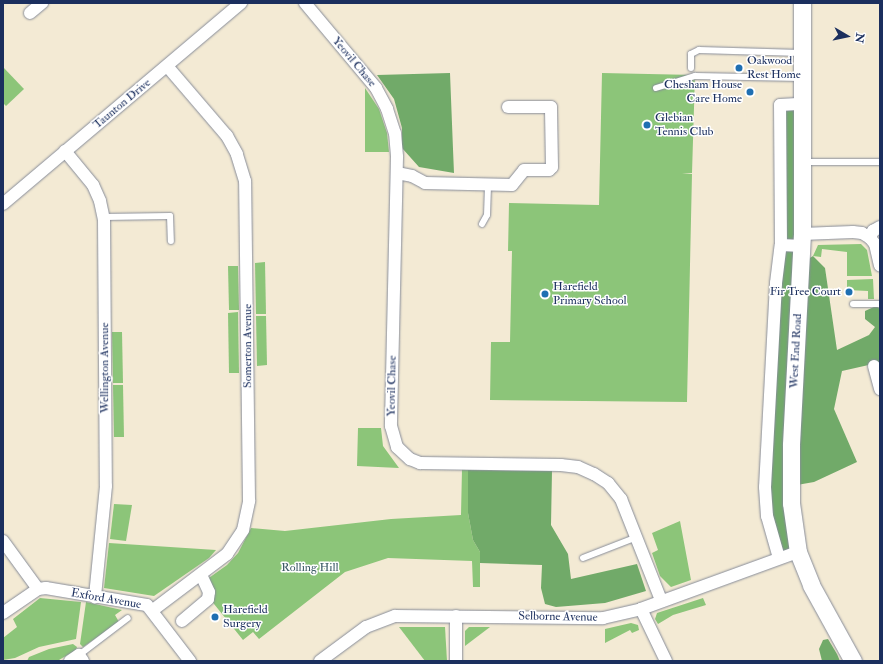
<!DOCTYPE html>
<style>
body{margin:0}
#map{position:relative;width:883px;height:664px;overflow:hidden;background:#f3ead4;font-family:"IM FELL Double Pica",serif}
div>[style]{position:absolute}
.green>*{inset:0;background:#8cc579}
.forest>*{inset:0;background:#71aa69}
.roads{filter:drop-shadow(0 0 1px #878c99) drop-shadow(0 0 1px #878c99)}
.lane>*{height:6px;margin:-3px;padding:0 3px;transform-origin:3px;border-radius:3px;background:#fff}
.street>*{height:12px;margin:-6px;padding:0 6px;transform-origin:6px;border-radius:6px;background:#fff}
.secondary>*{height:17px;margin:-8.5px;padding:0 8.5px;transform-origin:8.5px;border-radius:8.5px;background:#fff}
.dots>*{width:11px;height:11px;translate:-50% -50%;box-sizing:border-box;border:2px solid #fff;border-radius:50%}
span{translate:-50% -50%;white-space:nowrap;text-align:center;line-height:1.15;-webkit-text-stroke:3px #fff;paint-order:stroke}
.poi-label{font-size:12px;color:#1b2f5e}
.left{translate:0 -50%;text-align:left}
.right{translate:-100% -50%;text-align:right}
.street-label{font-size:12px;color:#1b2f5e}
.park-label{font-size:12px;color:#3d5c66}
.frame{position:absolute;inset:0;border:4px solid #1b2f5e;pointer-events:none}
.north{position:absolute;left:827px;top:16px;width:40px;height:40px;-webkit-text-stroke:3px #fff;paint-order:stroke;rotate:99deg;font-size:11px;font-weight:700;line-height:16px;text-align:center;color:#1b2f5e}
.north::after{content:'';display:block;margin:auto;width:14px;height:18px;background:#1b2f5e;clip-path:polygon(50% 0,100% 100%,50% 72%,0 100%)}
</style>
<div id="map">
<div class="green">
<div style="clip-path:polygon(3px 67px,24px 89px,6px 106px,3px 103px)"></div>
<div style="clip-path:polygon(602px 73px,695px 75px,692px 173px,682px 173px,692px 174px,687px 402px,490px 400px,491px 342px,510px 342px,512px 251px,508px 251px,509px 203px,599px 205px)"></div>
<div style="clip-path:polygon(365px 88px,379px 109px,387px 133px,389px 152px,365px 152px)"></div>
<div style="clip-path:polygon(861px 244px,867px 250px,872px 276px,847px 276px,847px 252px,822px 249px,821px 257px,813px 256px,818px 245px)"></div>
<div style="clip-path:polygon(265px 262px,266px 314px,256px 314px,255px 263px)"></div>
<div style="clip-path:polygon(228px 266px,238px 266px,239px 310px,229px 310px)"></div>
<div style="clip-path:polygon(873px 279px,874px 299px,868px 299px,868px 291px,847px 290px,847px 280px)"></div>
<div style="clip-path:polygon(238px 312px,239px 373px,229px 373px,228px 313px)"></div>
<div style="clip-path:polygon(256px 316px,266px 316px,267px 365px,257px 366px)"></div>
<div style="clip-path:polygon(112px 332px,122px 332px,123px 383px,113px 383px)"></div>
<div style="clip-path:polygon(113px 385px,123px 385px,124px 437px,114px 437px)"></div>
<div style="clip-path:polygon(358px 428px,381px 428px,383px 446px,399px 468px,357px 466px)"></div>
<div style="clip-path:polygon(462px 469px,468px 470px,468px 513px,473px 540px,480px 552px,480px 587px,473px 587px,472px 561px,388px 558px,345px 572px,259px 639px,253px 632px,243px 640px,210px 599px,206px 580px,227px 565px,238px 553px,251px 528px,285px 531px,391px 519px,461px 515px)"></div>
<div style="clip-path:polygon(114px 504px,132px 505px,126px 541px,110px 539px)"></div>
<div style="clip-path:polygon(680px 521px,691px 580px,671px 587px,660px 576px,652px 553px,658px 550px,652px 533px)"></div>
<div style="clip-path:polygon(109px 543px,216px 550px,209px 558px,154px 596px,104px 588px)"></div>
<div style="clip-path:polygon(40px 598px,81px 602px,76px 639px,39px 647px,15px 658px,3px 660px,3px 638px,17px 627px,13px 619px)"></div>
<div style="clip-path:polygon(703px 598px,706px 605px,673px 615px,658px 624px,655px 619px,657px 613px)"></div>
<div style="clip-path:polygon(86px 602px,122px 610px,115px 615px,119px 622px,83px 647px,80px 644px)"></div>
<div style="clip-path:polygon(631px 623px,638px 625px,639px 630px,632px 633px,630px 630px,605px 643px,605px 629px)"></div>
<div style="clip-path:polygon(399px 627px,445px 627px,447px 661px,425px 661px)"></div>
<div style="clip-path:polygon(469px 627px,490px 627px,465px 646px,465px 631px)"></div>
<div style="clip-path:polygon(73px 644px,77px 647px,76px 650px,59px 660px,27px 661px,29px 657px,49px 649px)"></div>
</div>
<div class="forest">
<div style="clip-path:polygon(450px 73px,453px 149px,454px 173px,419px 167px,402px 148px,402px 128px,394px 99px,377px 75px)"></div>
<div style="clip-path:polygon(802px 104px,802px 263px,813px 256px,825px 268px,837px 350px,869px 335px,875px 327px,865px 319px,865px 311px,876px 306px,880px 309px,880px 365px,873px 364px,842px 371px,834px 409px,857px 462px,814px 482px,791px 486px,798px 552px,779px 558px,767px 516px,780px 105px)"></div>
<div style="clip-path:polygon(468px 470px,552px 471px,551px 525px,568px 554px,571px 579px,637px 564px,646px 591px,605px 603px,556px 607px,545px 604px,541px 588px,542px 565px,480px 563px,480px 552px,473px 540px,468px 513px)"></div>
<div style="clip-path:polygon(828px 639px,837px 654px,840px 661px,822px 661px,819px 649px,823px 640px)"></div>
</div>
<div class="roads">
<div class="lane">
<div style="left:691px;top:68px;width:14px;rotate:-90deg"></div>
<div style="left:691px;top:54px;width:9px;rotate:-27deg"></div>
<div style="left:699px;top:50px;width:102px;rotate:1.7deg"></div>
<div style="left:656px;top:88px;width:41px;rotate:-17.1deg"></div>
<div style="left:695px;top:76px;width:106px;rotate:1.1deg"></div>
<div style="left:804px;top:162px;width:76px"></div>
<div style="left:104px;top:217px;width:66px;rotate:-0.9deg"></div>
<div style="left:170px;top:216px;width:25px;rotate:88deg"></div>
<div style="left:482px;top:224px;width:10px;rotate:-61deg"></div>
<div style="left:487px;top:215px;width:30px;rotate:-88deg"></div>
<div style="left:853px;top:304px;width:27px"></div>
<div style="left:583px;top:558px;width:58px;rotate:-21.3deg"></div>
<div style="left:79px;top:655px;width:61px;rotate:-37.1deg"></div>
</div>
<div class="street">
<div style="left:305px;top:3px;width:111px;rotate:50.1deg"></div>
<div style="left:376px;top:88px;width:24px;rotate:62deg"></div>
<div style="left:387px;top:109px;width:25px;rotate:72deg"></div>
<div style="left:395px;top:133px;width:24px;rotate:85deg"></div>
<div style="left:397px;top:157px;width:269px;rotate:91.3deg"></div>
<div style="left:391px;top:426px;width:22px;rotate:74deg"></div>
<div style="left:397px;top:447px;width:18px;rotate:43deg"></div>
<div style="left:410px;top:459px;width:11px;rotate:22deg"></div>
<div style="left:420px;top:463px;width:141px;rotate:0.8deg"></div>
<div style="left:561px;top:465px;width:17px;rotate:7deg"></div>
<div style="left:578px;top:467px;width:17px;rotate:24deg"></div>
<div style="left:594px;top:474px;width:17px;rotate:33deg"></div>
<div style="left:608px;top:483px;width:21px;rotate:51deg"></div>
<div style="left:621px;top:499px;width:109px;rotate:68.4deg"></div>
<div style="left:30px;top:13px;width:16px;rotate:-40deg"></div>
<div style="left:65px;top:151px;width:44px;rotate:50.5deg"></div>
<div style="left:93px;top:185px;width:17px;rotate:66deg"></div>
<div style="left:100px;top:201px;width:19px;rotate:78deg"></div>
<div style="left:104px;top:220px;width:266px;rotate:89.6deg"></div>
<div style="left:106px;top:486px;width:112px;rotate:95.7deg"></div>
<div style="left:397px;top:173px;width:15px;rotate:11deg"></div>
<div style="left:412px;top:176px;width:15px;rotate:28deg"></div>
<div style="left:425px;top:183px;width:87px;rotate:1.3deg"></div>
<div style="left:512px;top:185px;width:19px;rotate:-51deg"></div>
<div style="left:524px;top:170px;width:25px"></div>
<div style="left:549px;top:170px;width:4px;rotate:-45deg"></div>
<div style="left:552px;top:167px;width:60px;rotate:-91deg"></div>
<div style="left:551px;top:107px;width:43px;rotate:180deg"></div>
<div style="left:3px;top:204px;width:312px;rotate:-40.2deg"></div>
<div style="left:802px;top:234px;width:51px;rotate:-2.2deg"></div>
<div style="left:853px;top:232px;width:9px;rotate:6deg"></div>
<div style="left:862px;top:233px;width:9px;rotate:32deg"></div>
<div style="left:870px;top:238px;width:8px;rotate:-67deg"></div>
<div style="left:873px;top:231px;width:8px;rotate:-30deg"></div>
<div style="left:870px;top:238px;width:8px;rotate:50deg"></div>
<div style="left:875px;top:244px;width:22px;rotate:77deg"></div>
<div style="left:781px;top:245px;width:140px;rotate:-90.4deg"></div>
<div style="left:780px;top:105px;width:22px;rotate:-3deg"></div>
<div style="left:874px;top:366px;width:24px;rotate:75deg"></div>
<div style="left:3px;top:541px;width:59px;rotate:53.9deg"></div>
<div style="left:779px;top:558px;width:44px;rotate:-105.9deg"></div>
<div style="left:767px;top:516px;width:29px;rotate:-94deg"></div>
<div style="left:765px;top:487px;width:204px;rotate:-86.9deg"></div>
<div style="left:776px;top:283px;width:38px;rotate:-83deg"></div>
<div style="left:781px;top:245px;width:21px;rotate:3deg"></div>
<div style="left:641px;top:609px;width:58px;rotate:64.3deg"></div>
<div style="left:153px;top:610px;width:93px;rotate:-37.1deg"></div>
<div style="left:227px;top:554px;width:29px;rotate:-56deg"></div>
<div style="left:243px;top:530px;width:30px;rotate:-78deg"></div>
<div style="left:249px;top:501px;width:320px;rotate:-90.7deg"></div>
<div style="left:245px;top:181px;width:28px;rotate:-107deg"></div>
<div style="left:237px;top:154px;width:21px;rotate:-119deg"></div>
<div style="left:227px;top:136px;width:92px;rotate:-130.6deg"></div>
<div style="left:3px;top:613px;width:42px;rotate:-34.4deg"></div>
<div style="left:38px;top:589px;width:8px;rotate:-7deg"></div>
<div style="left:46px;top:588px;width:102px;rotate:9.6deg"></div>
<div style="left:147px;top:605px;width:71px;rotate:52.5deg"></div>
<div style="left:182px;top:621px;width:34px;rotate:-40deg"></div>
<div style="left:208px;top:599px;width:7px;rotate:-82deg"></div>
<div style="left:209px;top:592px;width:19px;rotate:-115deg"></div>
<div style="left:70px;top:661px;width:11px;rotate:-34deg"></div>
<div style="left:79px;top:655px;width:7px;rotate:56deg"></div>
<div style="left:320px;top:661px;width:57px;rotate:-36.5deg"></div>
<div style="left:366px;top:627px;width:31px;rotate:-21deg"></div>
<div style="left:395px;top:616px;width:208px;rotate:0.6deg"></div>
<div style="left:603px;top:618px;width:39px;rotate:-13deg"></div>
<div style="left:641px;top:609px;width:167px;rotate:-20deg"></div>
<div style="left:456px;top:661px;width:45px;rotate:-90deg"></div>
</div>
<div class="secondary">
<div style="left:802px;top:3px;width:231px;rotate:90deg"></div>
<div style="left:802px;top:234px;width:211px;rotate:93deg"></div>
<div style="left:791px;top:445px;width:58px;rotate:90deg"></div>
<div style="left:791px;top:503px;width:49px;rotate:81.9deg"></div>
<div style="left:798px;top:552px;width:35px;rotate:68deg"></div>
<div style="left:811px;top:585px;width:87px;rotate:61.1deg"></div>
</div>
</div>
<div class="dots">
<div style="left:739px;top:68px;background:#1f6fb2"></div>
<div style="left:750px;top:92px;background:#1f6fb2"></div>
<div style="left:647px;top:125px;background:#1f6fb2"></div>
<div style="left:849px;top:292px;background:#1f6fb2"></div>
<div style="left:545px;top:294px;background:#1f6fb2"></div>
<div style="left:215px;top:617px;background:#1f6fb2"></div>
</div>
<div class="poi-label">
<span class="left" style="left:747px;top:68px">Oakwood<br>Rest Home</span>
<span class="right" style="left:742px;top:92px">Chesham House<br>Care Home</span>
<span class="left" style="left:655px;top:125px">Glebian<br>Tennis Club</span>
<span class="left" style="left:553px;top:294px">Harefield<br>Primary School</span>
<span class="right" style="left:841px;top:292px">Fir Tree Court</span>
<span class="left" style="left:223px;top:617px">Harefield<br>Surgery</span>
</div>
<div class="street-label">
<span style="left:354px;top:62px;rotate:50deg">Yeovil Chase</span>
<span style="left:122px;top:104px;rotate:-40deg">Taunton Drive</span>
<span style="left:248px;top:346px;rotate:-90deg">Somerton Avenue</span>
<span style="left:796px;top:351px;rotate:-87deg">West End Road</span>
<span style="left:105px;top:368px;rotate:-90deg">Wellington Avenue</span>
<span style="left:392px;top:386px;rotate:-89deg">Yeovil Chase</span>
<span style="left:106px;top:599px;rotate:10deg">Exford Avenue</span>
<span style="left:558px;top:617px;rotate:1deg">Selborne Avenue</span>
</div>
<div class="park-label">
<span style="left:310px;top:568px">Rolling Hill</span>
</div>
<div class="frame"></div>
<div class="north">N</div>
</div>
